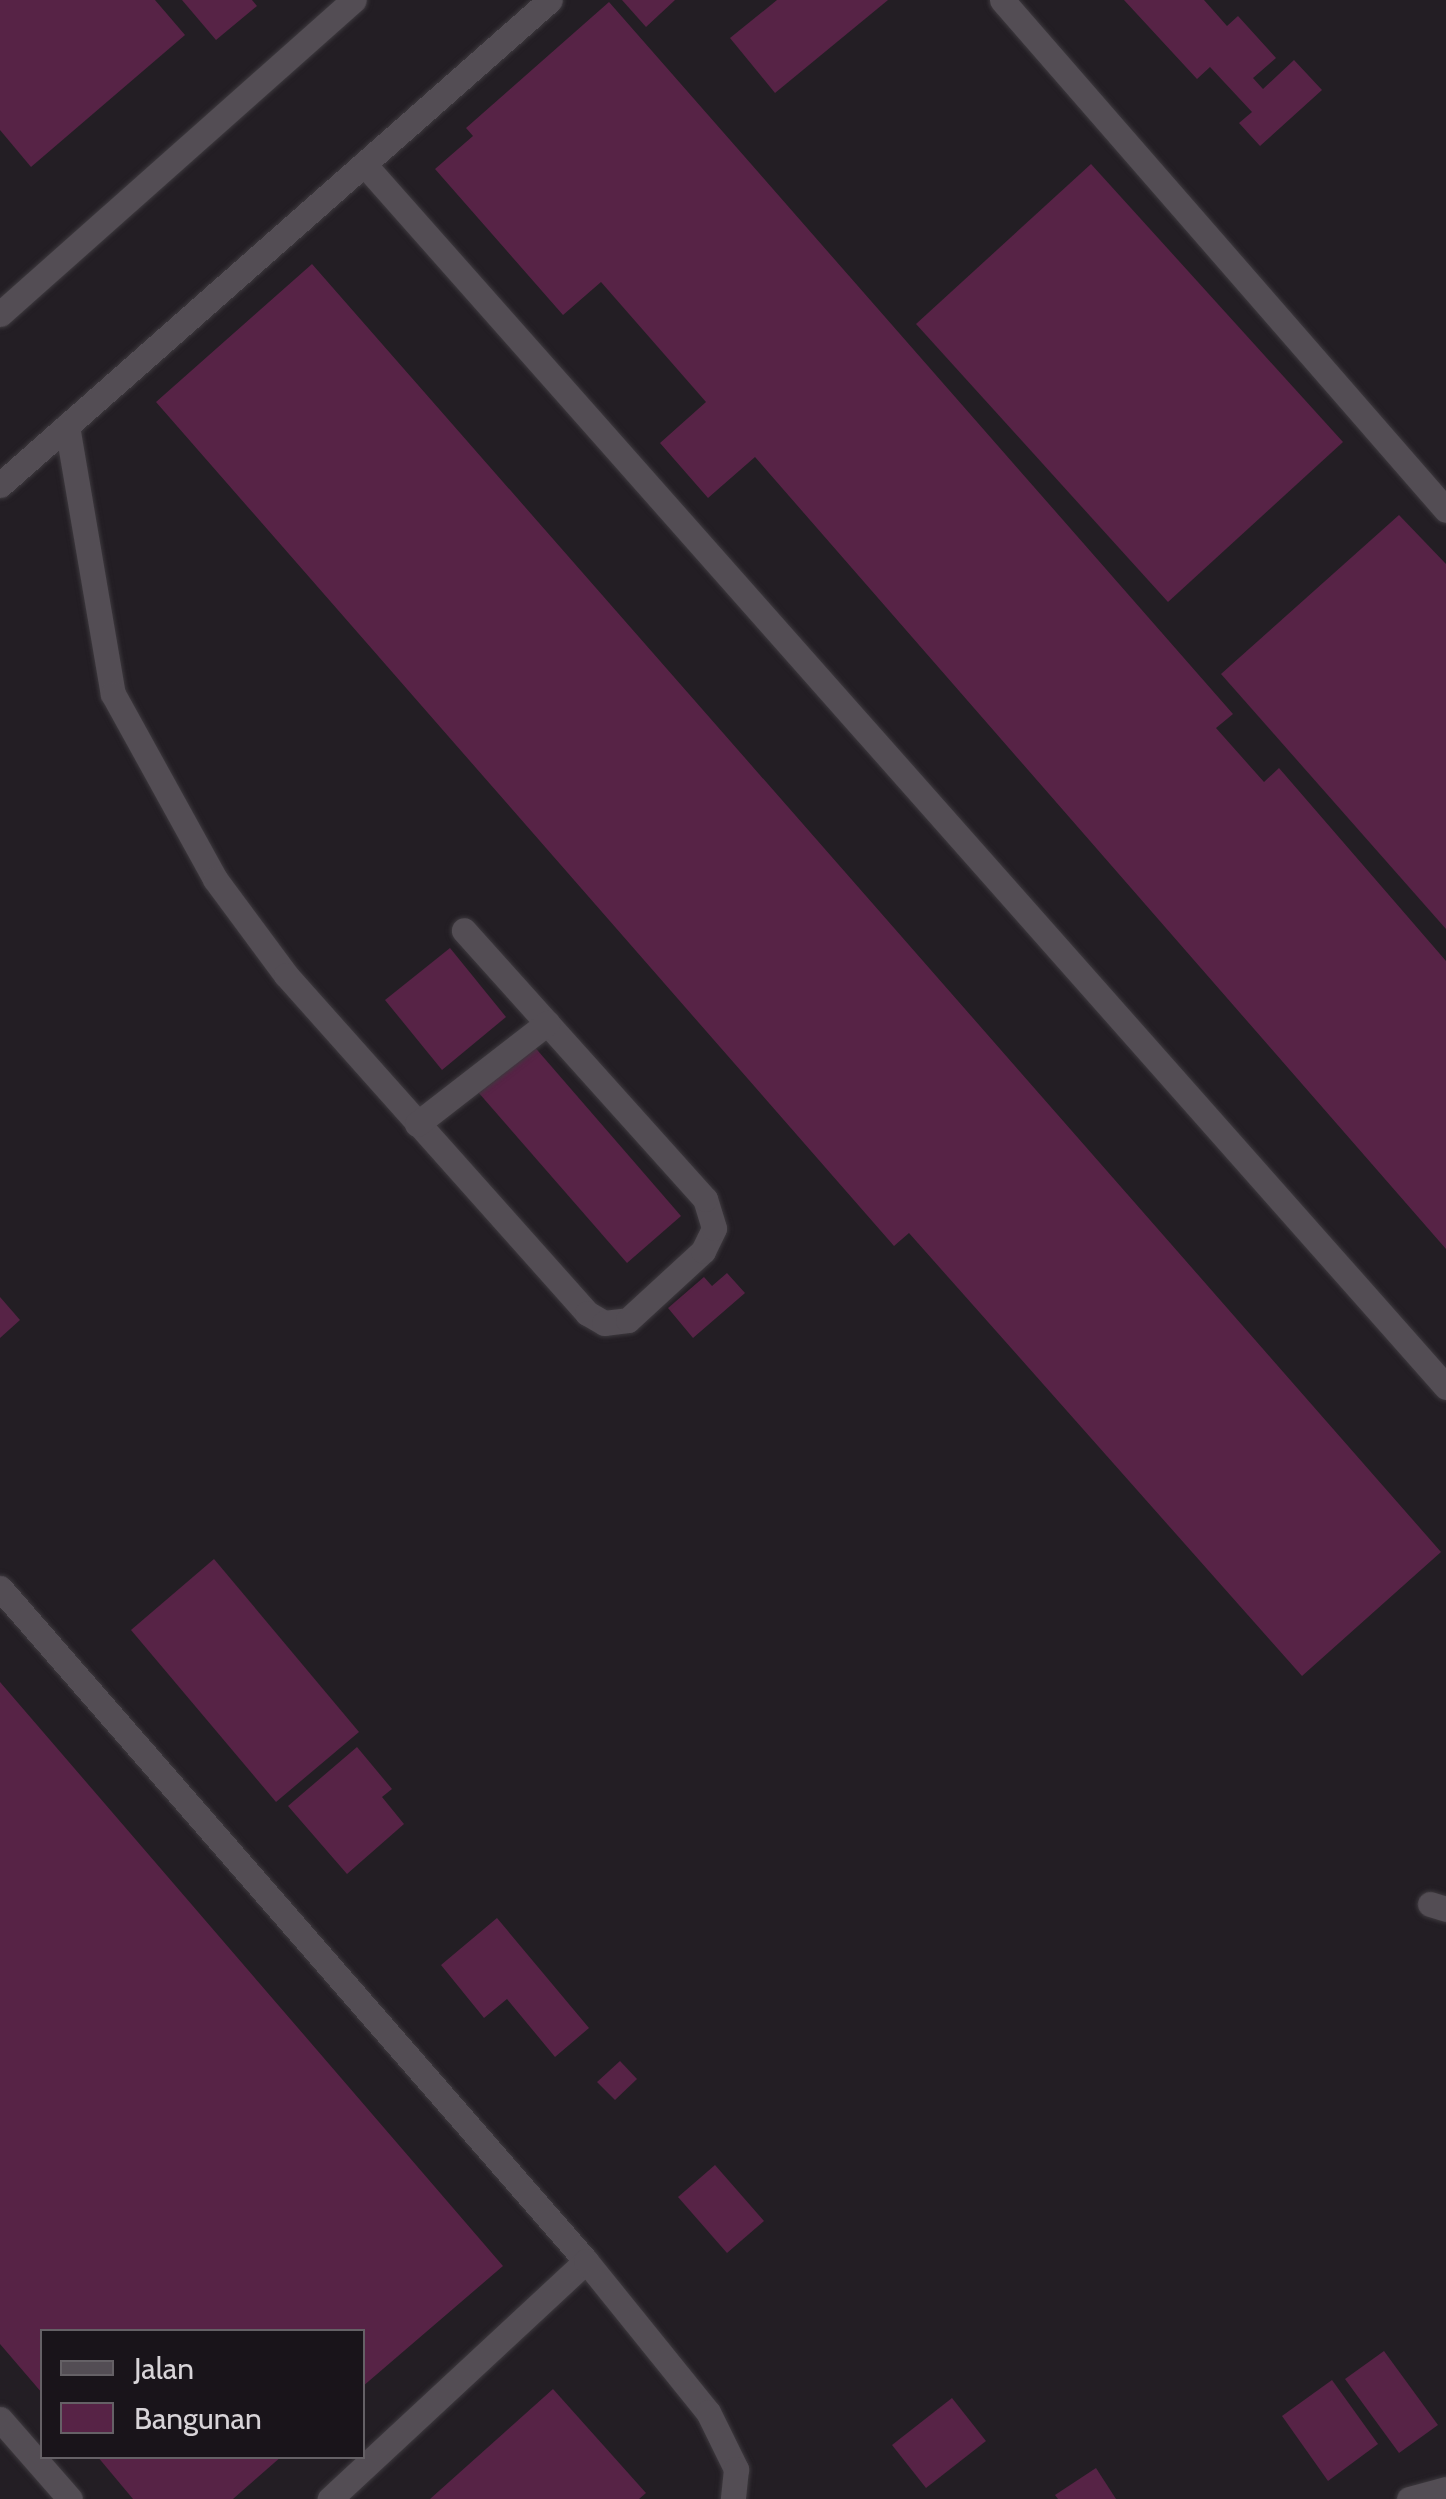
<!DOCTYPE html>
<style>
body{margin:0}
#map{position:relative;width:1446px;height:2499px;overflow:hidden;background:#231e24;font-family:Cabin,sans-serif}
div>[style]{position:absolute}
.building>*{inset:0;background:#572346}
.roads{filter:drop-shadow(0 0 2px #3d393e) drop-shadow(0 0 2px #3d393e)}
.minor>*{height:25px;margin:-12.5px;padding:0 12.5px;transform-origin:12.5px;border-radius:12.5px;background:#534d54}
span{translate:-50% -50%;white-space:nowrap;text-align:center;line-height:1.15;-webkit-text-stroke:8px #19141a;paint-order:stroke}
.legend{position:absolute;left:40px;top:2329px;width:325px;height:130px;box-sizing:border-box;background:#19141a;border:2px solid #656166;margin:0;padding:12px 18px;list-style:none;font-size:30px;color:#d8d4d8}
.legend li{display:flex;align-items:center;gap:20px;height:50px}
.legend b{width:50px;border:2px solid #656166}
</style>
<div id="map">
<div class="building">
<div style="clip-path:polygon(0 0,155px 0,185px 35px,31px 167px,0 130px)"></div>
<div style="clip-path:polygon(182px 0,252px 0,257px 6px,216px 40px)"></div>
<div style="clip-path:polygon(622px 0,675px 0,646px 27px)"></div>
<div style="clip-path:polygon(777px 0,888px 0,775px 93px,730px 38px)"></div>
<div style="clip-path:polygon(1124px 0,1204px 0,1227px 26px,1238px 16px,1276px 58px,1253px 78px,1263px 89px,1294px 60px,1322px 90px,1260px 146px,1239px 123px,1252px 112px,1210px 67px,1197px 79px)"></div>
<div style="clip-path:polygon(609px 2px,1233px 714px,1216px 728px,1264px 782px,1279px 768px,1446px 961px,1446px 1249px,755px 457px,708px 498px,660px 443px,706px 402px,601px 282px,563px 315px,435px 169px,473px 136px,466px 128px)"></div>
<div style="clip-path:polygon(1091px 164px,1343px 442px,1168px 602px,916px 324px)"></div>
<div style="clip-path:polygon(312px 264px,1441px 1552px,1302px 1676px,909px 1233px,894px 1246px,156px 402px)"></div>
<div style="clip-path:polygon(1399px 515px,1446px 564px,1446px 929px,1221px 674px)"></div>
<div style="clip-path:polygon(450px 948px,506px 1017px,442px 1070px,385px 1000px)"></div>
<div style="clip-path:polygon(532px 1044px,681px 1216px,627px 1263px,478px 1092px)"></div>
<div style="clip-path:polygon(727px 1273px,745px 1293px,693px 1338px,668px 1308px,704px 1277px,712px 1286px)"></div>
<div style="clip-path:polygon(0 1297px,20px 1320px,0 1338px)"></div>
<div style="clip-path:polygon(214px 1559px,359px 1732px,276px 1802px,131px 1630px)"></div>
<div style="clip-path:polygon(0 1682px,503px 2266px,362px 2387px,362px 2332px,42px 2332px,42px 2393px,0 2344px)"></div>
<div style="clip-path:polygon(357px 1747px,392px 1789px,382px 1797px,404px 1824px,347px 1874px,288px 1806px)"></div>
<div style="clip-path:polygon(497px 1918px,589px 2028px,555px 2057px,507px 1999px,484px 2018px,441px 1965px)"></div>
<div style="clip-path:polygon(620px 2061px,637px 2079px,615px 2100px,597px 2082px)"></div>
<div style="clip-path:polygon(715px 2165px,764px 2221px,727px 2253px,678px 2197px)"></div>
<div style="clip-path:polygon(1384px 2351px,1438px 2425px,1399px 2453px,1345px 2379px)"></div>
<div style="clip-path:polygon(1332px 2380px,1378px 2444px,1328px 2481px,1282px 2416px)"></div>
<div style="clip-path:polygon(553px 2389px,646px 2493px,639px 2499px,430px 2499px)"></div>
<div style="clip-path:polygon(952px 2398px,986px 2441px,926px 2488px,892px 2445px)"></div>
<div style="clip-path:polygon(97px 2456px,282px 2456px,233px 2499px,133px 2499px)"></div>
<div style="clip-path:polygon(1096px 2468px,1116px 2499px,1058px 2499px,1055px 2495px)"></div>
</div>
<div class="roads">
<div class="minor">
<div style="left:1002px;top:0;width:676px;rotate:48.96deg"></div>
<div style="left:364px;top:164px;width:1633px;rotate:48.5deg"></div>
<div style="left:0;top:314px;width:473px;rotate:-41.6deg"></div>
<div style="left:67px;top:426px;width:272px;rotate:80.3deg"></div>
<div style="left:113px;top:694px;width:211px;rotate:61.1deg"></div>
<div style="left:215px;top:879px;width:119px;rotate:53.5deg"></div>
<div style="left:286px;top:975px;width:453px;rotate:48.3deg"></div>
<div style="left:587px;top:1313px;width:20px;rotate:30deg"></div>
<div style="left:604px;top:1323px;width:24px;rotate:-7deg"></div>
<div style="left:628px;top:1320px;width:102px;rotate:-42.6deg"></div>
<div style="left:703px;top:1251px;width:25px;rotate:-64deg"></div>
<div style="left:714px;top:1228px;width:30px;rotate:-107deg"></div>
<div style="left:705px;top:1199px;width:361px;rotate:-131.9deg"></div>
<div style="left:0;top:485px;width:733px;rotate:-41.41deg"></div>
<div style="left:417px;top:1124px;width:165px;rotate:-37.8deg"></div>
<div style="left:0;top:1588px;width:892px;rotate:48.95deg"></div>
<div style="left:586px;top:2261px;width:350px;rotate:137.1deg"></div>
<div style="left:1430px;top:1904px;width:17px;rotate:17deg"></div>
<div style="left:586px;top:2261px;width:194px;rotate:51.1deg"></div>
<div style="left:708px;top:2412px;width:64px;rotate:63.8deg"></div>
<div style="left:736px;top:2469px;width:30px;rotate:96deg"></div>
<div style="left:0;top:2419px;width:106px;rotate:48.8deg"></div>
<div style="left:1409px;top:2499px;width:38px;rotate:-15deg"></div>
</div>
</div>
<ul class="legend">
<li><b style="height:12px;background:#534d54"></b>Jalan</li>
<li><b style="height:28px;background:#572346"></b>Bangunan</li>
</ul>
</div>
